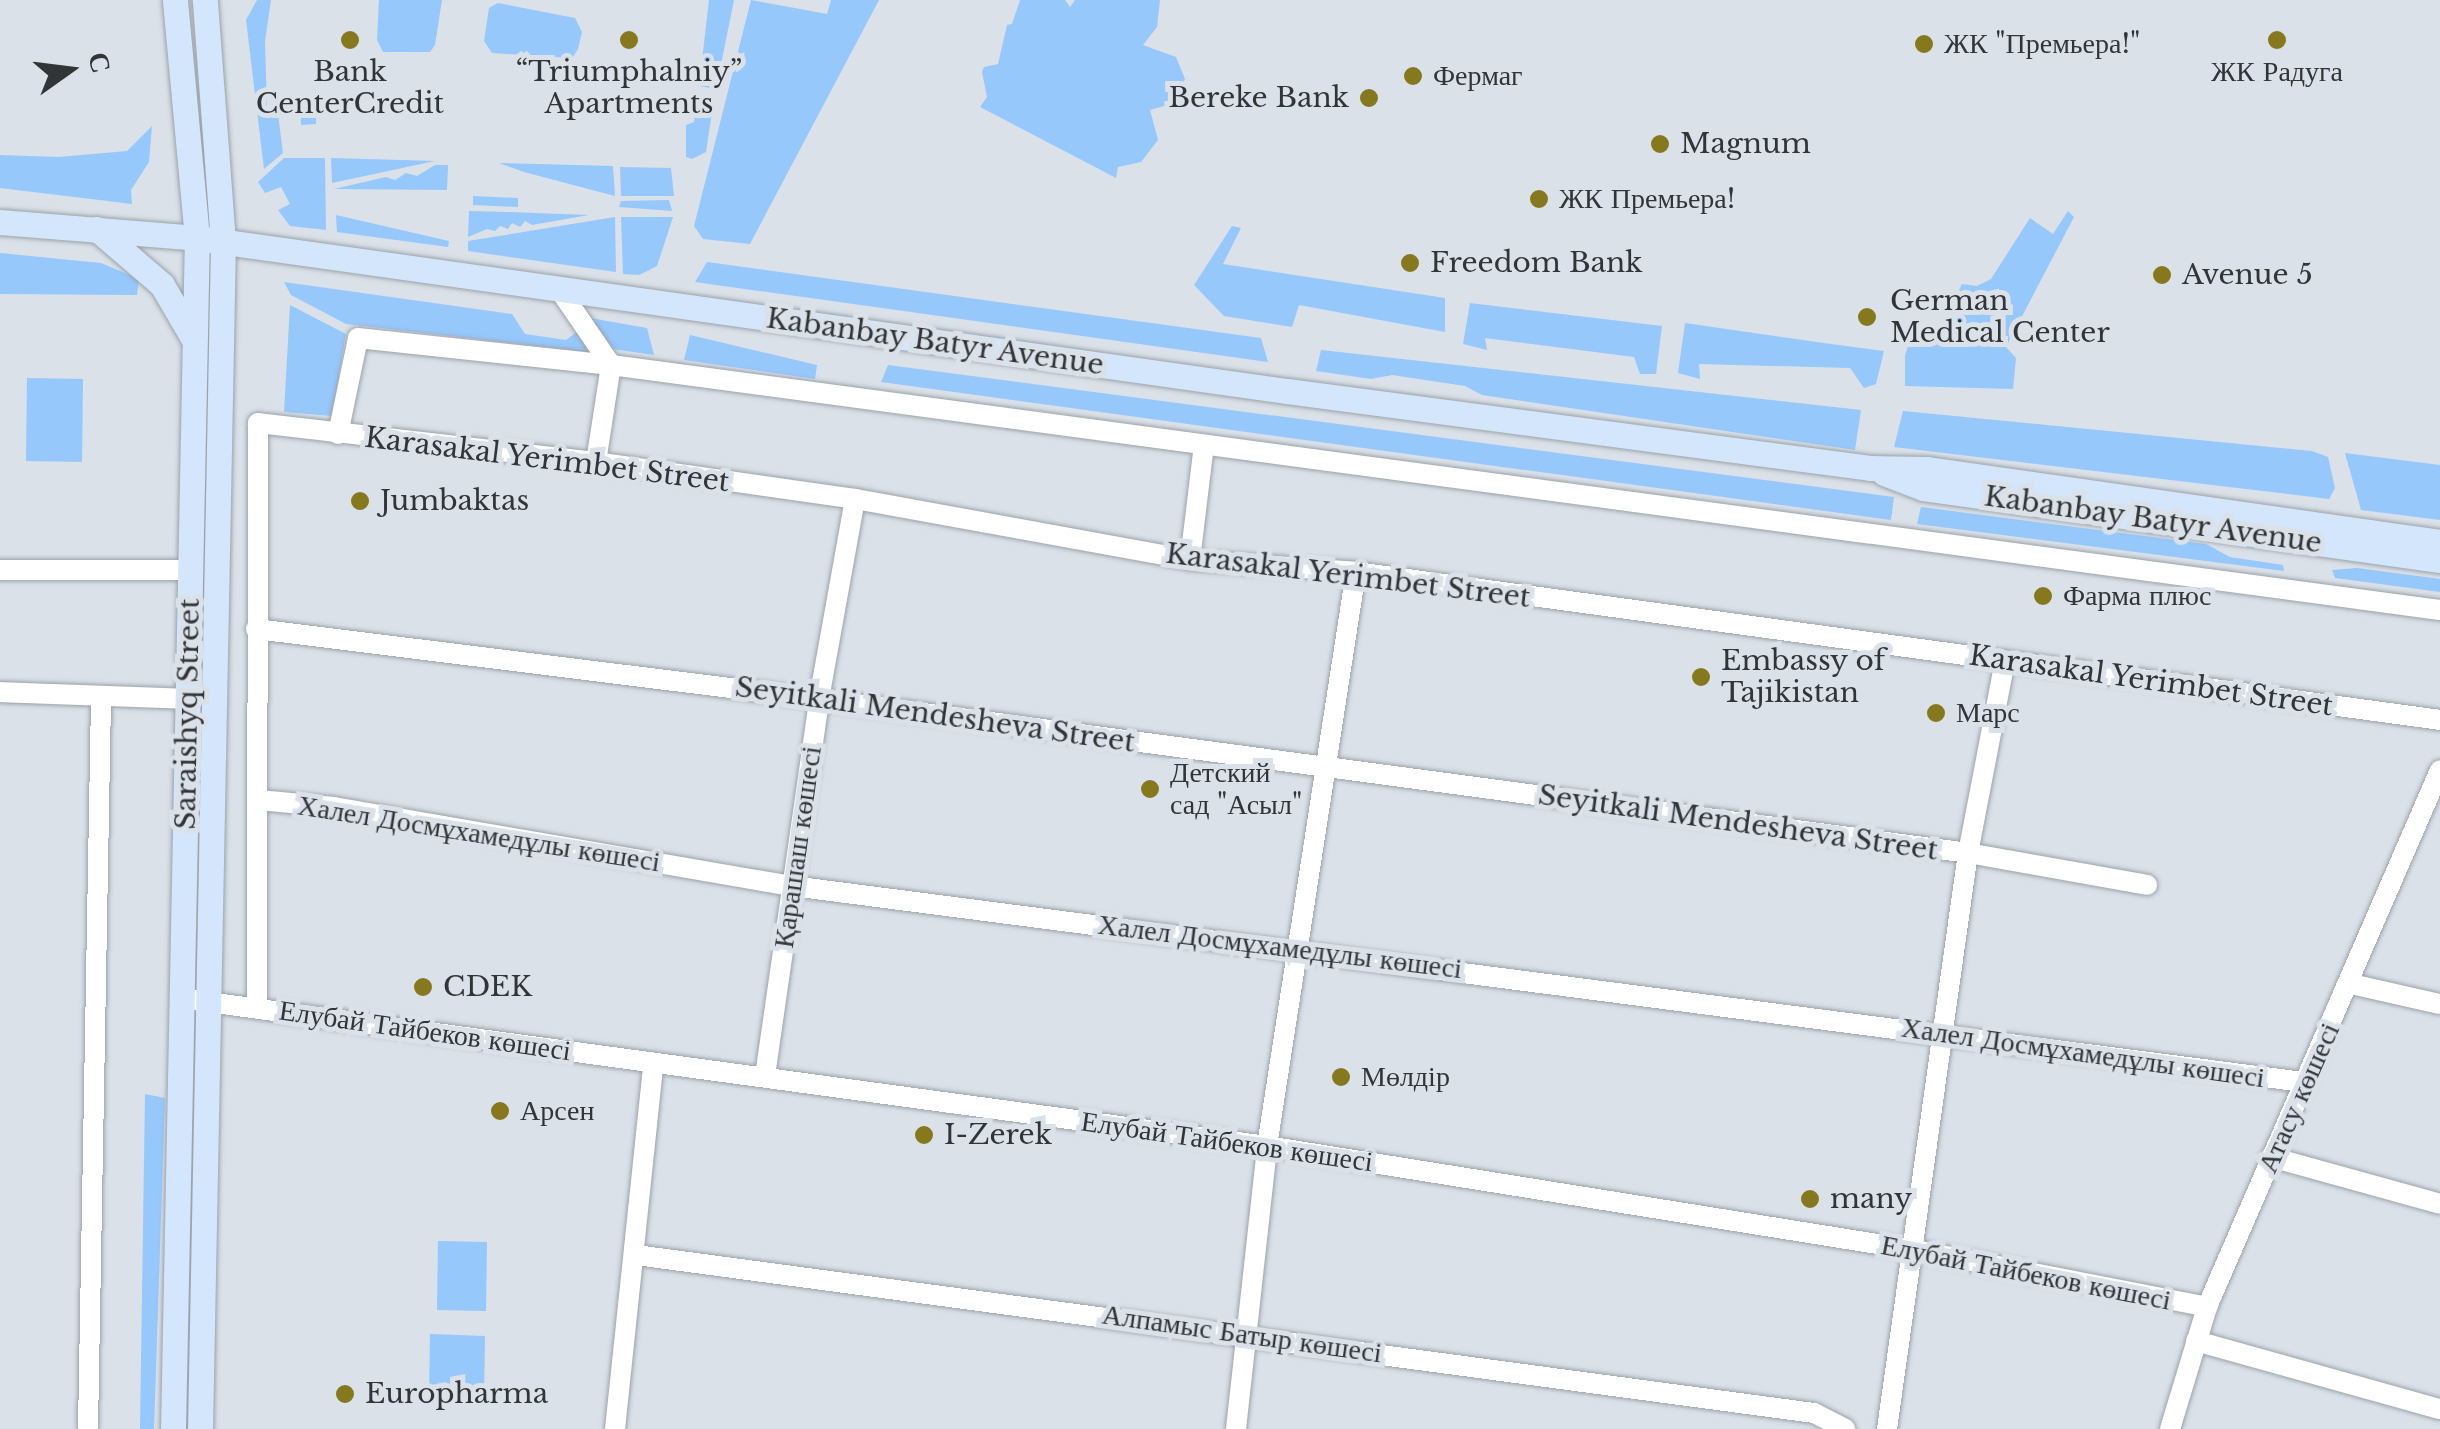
<!DOCTYPE html>
<meta charset="utf-8">
<style>
body{margin:0}
#map{position:relative;width:2440px;height:1429px;overflow:hidden;background:#dae1e8;font-family:"Libre Baskerville",serif}
div>[style]{position:absolute}
.green>*{inset:0;background:#96c8fc}
.roads{filter:drop-shadow(0 0 2px #9ca2a9) drop-shadow(0 0 2px #9ca2a9)}
.minor>*{height:20px;margin:-10px;padding:0 10px;transform-origin:10px;border-radius:10px;background:#fff}
.major>*{height:25px;margin:-12.5px;padding:0 12.5px;transform-origin:12.5px;border-radius:12.5px;background:#d3e6fb}
.dots>*{width:28px;height:28px;translate:-50% -50%;box-sizing:border-box;border:5px solid #dae1e8;border-radius:50%}
span{translate:-50% -50%;white-space:nowrap;text-align:center;line-height:1.15;-webkit-text-stroke:10px #dae1e8;paint-order:stroke}
.poi-label{font-size:28px;color:#323538}
.left{translate:0 -50%;text-align:left}
.right{translate:-100% -50%;text-align:right}
.street-label{font-size:28px;color:#323538}
.north{position:absolute;left:20px;top:20px;width:100px;height:100px;-webkit-text-stroke:8px #dae1e8;paint-order:stroke;rotate:76deg;font-size:28px;font-weight:700;line-height:40px;text-align:center;color:#323538}
.north::after{content:'';display:block;margin:auto;width:35px;height:45px;background:#323538;clip-path:polygon(50% 0,100% 100%,50% 72%,0 100%)}
</style>
<div id="map">
<div class="green">
<div style="clip-path:polygon(257px 0,271px 0,265px 41px,267px 108px,278px 114px,283px 153px,264px 169px,246px 20px)"></div>
<div style="clip-path:polygon(379px 0,442px 0,435px 45px,430px 52px,383px 52px,377px 40px)"></div>
<div style="clip-path:polygon(709px 0,734px 0,716px 89px,699px 86px)"></div>
<div style="clip-path:polygon(751px 0,827px 14px,831px 0,879px 0,750px 244px,703px 239px,694px 226px)"></div>
<div style="clip-path:polygon(1020px 0,1065px 0,1070px 7px,1075px 0,1160px 0,1157px 27px,1143px 45px,1176px 57px,1185px 79px,1171px 104px,1150px 110px,1158px 140px,1141px 162px,1118px 167px,1116px 178px,980px 107px,987px 97px,982px 72px,984px 67px,998px 64px,1007px 25px,1012px 24px)"></div>
<div style="clip-path:polygon(498px 3px,575px 18px,582px 32px,578px 49px,572px 58px,492px 53px,484px 41px,489px 8px)"></div>
<div style="clip-path:polygon(697px 97px,714px 99px,706px 152px,692px 159px,686px 157px,686px 125px,694px 122px)"></div>
<div style="clip-path:polygon(301px 98px,316px 98px,316px 124px,301px 125px)"></div>
<div style="clip-path:polygon(152px 126px,149px 162px,131px 190px,132px 204px,0 188px,0 155px,59px 157px,127px 151px)"></div>
<div style="clip-path:polygon(284px 158px,325px 158px,326px 230px,290px 226px,278px 210px,290px 204px,281px 187px,265px 193px,258px 182px)"></div>
<div style="clip-path:polygon(331px 158px,332px 158px,435px 161px,332px 183px)"></div>
<div style="clip-path:polygon(499px 163px,613px 166px,615px 196px,524px 172px)"></div>
<div style="clip-path:polygon(435px 165px,448px 165px,447px 190px,334px 189px,386px 177px,395px 180px,406px 173px,417px 176px)"></div>
<div style="clip-path:polygon(620px 167px,671px 168px,674px 196px,621px 196px)"></div>
<div style="clip-path:polygon(473px 196px,518px 198px,518px 207px,473px 205px)"></div>
<div style="clip-path:polygon(669px 200px,672px 211px,619px 207px,621px 201px)"></div>
<div style="clip-path:polygon(469px 211px,505px 212px,589px 215px,532px 225px,525px 221px,520px 227px,512px 223px,508px 229px,500px 226px,495px 231px,487px 229px,468px 237px)"></div>
<div style="clip-path:polygon(2068px 211px,2074px 217px,2006px 347px,2016px 358px,2013px 389px,1905px 386px,1905px 355px,1917px 320px,1939px 333px,1962px 284px,1977px 286px,1991px 279px,2030px 218px,2053px 234px)"></div>
<div style="clip-path:polygon(336px 215px,449px 241px,448px 247px,337px 232px)"></div>
<div style="clip-path:polygon(615px 217px,616px 272px,468px 251px,468px 241px)"></div>
<div style="clip-path:polygon(621px 217px,673px 217px,657px 266px,639px 275px,623px 274px)"></div>
<div style="clip-path:polygon(1232px 226px,1241px 228px,1223px 264px,1445px 298px,1445px 332px,1299px 305px,1292px 327px,1224px 316px,1194px 285px)"></div>
<div style="clip-path:polygon(0 253px,101px 263px,139px 279px,137px 295px,0 294px)"></div>
<div style="clip-path:polygon(707px 262px,1261px 338px,1268px 362px,695px 282px)"></div>
<div style="clip-path:polygon(284px 282px,512px 314px,525px 334px,566px 340px,578px 331px,588px 352px,346px 324px,291px 295px)"></div>
<div style="clip-path:polygon(1470px 303px,1662px 326px,1656px 374px,1640px 374px,1634px 357px,1485px 338px,1487px 350px,1463px 344px)"></div>
<div style="clip-path:polygon(290px 305px,346px 334px,332px 416px,284px 412px)"></div>
<div style="clip-path:polygon(590px 318px,647px 328px,654px 355px,606px 348px)"></div>
<div style="clip-path:polygon(1685px 323px,1831px 344px,1884px 351px,1876px 384px,1864px 388px,1850px 368px,1699px 364px,1700px 379px,1678px 373px)"></div>
<div style="clip-path:polygon(690px 335px,817px 365px,815px 379px,684px 360px)"></div>
<div style="clip-path:polygon(1321px 350px,1861px 410px,1855px 450px,1482px 395px,1465px 386px,1392px 375px,1371px 379px,1316px 371px)"></div>
<div style="clip-path:polygon(888px 365px,1894px 497px,1891px 520px,881px 382px)"></div>
<div style="clip-path:polygon(27px 378px,83px 379px,82px 462px,26px 461px)"></div>
<div style="clip-path:polygon(1903px 411px,2312px 451px,2328px 457px,2335px 488px,2329px 499px,1894px 447px)"></div>
<div style="clip-path:polygon(2345px 453px,2440px 465px,2440px 520px,2361px 510px)"></div>
<div style="clip-path:polygon(1921px 507px,2206px 544px,2230px 557px,2283px 565px,2284px 571px,1917px 524px)"></div>
<div style="clip-path:polygon(2357px 568px,2440px 579px,2440px 592px,2335px 578px,2332px 570px)"></div>
<div style="clip-path:polygon(145px 1094px,165px 1098px,154px 1429px,140px 1429px)"></div>
<div style="clip-path:polygon(438px 1241px,487px 1242px,486px 1311px,437px 1310px)"></div>
<div style="clip-path:polygon(430px 1334px,485px 1336px,484px 1399px,429px 1397px)"></div>
</div>
<div class="roads">
<div class="minor">
<div style="left:559px;top:289px;width:92px;rotate:55.6deg"></div>
<div style="left:611px;top:365px;width:98px;rotate:98.8deg"></div>
<div style="left:338px;top:434px;width:98px;rotate:-78.2deg"></div>
<div style="left:358px;top:338px;width:254px;rotate:6.1deg"></div>
<div style="left:611px;top:365px;width:1845px;rotate:7.63deg"></div>
<div style="left:1190px;top:560px;width:116px;rotate:-83.1deg"></div>
<div style="left:0;top:570px;width:190px"></div>
<div style="left:256px;top:629px;width:567px;rotate:7.09deg"></div>
<div style="left:819px;top:699px;width:1159px;rotate:7.63deg"></div>
<div style="left:1968px;top:853px;width:182px;rotate:10.1deg"></div>
<div style="left:0;top:692px;width:188px;rotate:2.1deg"></div>
<div style="left:259px;top:800px;width:75px;rotate:5.3deg"></div>
<div style="left:334px;top:807px;width:465px;rotate:9.8deg"></div>
<div style="left:792px;top:886px;width:1525px;rotate:7.39deg"></div>
<div style="left:2351px;top:984px;width:91px;rotate:12.7deg"></div>
<div style="left:193px;top:1000px;width:1084px;rotate:7.74deg"></div>
<div style="left:1267px;top:1146px;width:656px;rotate:9.12deg"></div>
<div style="left:1915px;top:1250px;width:298px;rotate:11deg"></div>
<div style="left:257px;top:1006px;width:583px;rotate:-89.9deg"></div>
<div style="left:258px;top:423px;width:340px;rotate:6.6deg"></div>
<div style="left:596px;top:462px;width:262px;rotate:8.1deg"></div>
<div style="left:855px;top:499px;width:341px;rotate:10.3deg"></div>
<div style="left:1190px;top:560px;width:166px;rotate:4.1deg"></div>
<div style="left:1356px;top:572px;width:1094px;rotate:7.77deg"></div>
<div style="left:765px;top:1076px;width:381px;rotate:-81.8deg"></div>
<div style="left:819px;top:699px;width:203px;rotate:-79.8deg"></div>
<div style="left:2271px;top:1157px;width:175px;rotate:15.5deg"></div>
<div style="left:636px;top:1255px;width:1189px;rotate:7.64deg"></div>
<div style="left:1814px;top:1413px;width:35px;rotate:27deg"></div>
<div style="left:2196px;top:1341px;width:253px;rotate:15.6deg"></div>
<div style="left:88px;top:1429px;width:733px;rotate:-88.98deg"></div>
<div style="left:615px;top:1429px;width:365px;rotate:-84deg"></div>
<div style="left:1236px;top:1429px;width:285px;rotate:-83.7deg"></div>
<div style="left:1267px;top:1146px;width:581px;rotate:-81.19deg"></div>
<div style="left:1887px;top:1429px;width:582px;rotate:-82deg"></div>
<div style="left:1968px;top:853px;width:196px;rotate:-79.1deg"></div>
<div style="left:2170px;top:1429px;width:127px;rotate:-73.1deg"></div>
<div style="left:2207px;top:1307px;width:585px;rotate:-66.54deg"></div>
</div>
<div class="major">
<div style="left:0;top:222px;width:198px;rotate:4.6deg"></div>
<div style="left:197px;top:238px;width:1101px;rotate:7.99deg"></div>
<div style="left:1287px;top:391px;width:588px;rotate:7.52deg"></div>
<div style="left:1870px;top:468px;width:56px;rotate:1deg"></div>
<div style="left:1926px;top:469px;width:519px;rotate:8.08deg"></div>
<div style="left:97px;top:229px;width:86px;rotate:40.7deg"></div>
<div style="left:162px;top:285px;width:64px;rotate:59.8deg"></div>
<div style="left:1884px;top:473px;width:42px;rotate:21deg"></div>
<div style="left:1923px;top:488px;width:522px;rotate:7.93deg"></div>
<div style="left:173px;top:1429px;width:1191px;rotate:-88.85deg"></div>
<div style="left:197px;top:238px;width:239px;rotate:-95.3deg"></div>
<div style="left:200px;top:1429px;width:1187px;rotate:-88.89deg"></div>
<div style="left:223px;top:242px;width:243px;rotate:-94.3deg"></div>
</div>
</div>
<div class="dots">
<div style="left:350px;top:40px;background:#86781c"></div>
<div style="left:629px;top:40px;background:#86781c"></div>
<div style="left:2277px;top:40px;background:#86781c"></div>
<div style="left:1924px;top:44px;background:#86781c"></div>
<div style="left:1413px;top:76px;background:#86781c"></div>
<div style="left:1369px;top:98px;background:#86781c"></div>
<div style="left:1660px;top:144px;background:#86781c"></div>
<div style="left:1539px;top:199px;background:#86781c"></div>
<div style="left:1410px;top:263px;background:#86781c"></div>
<div style="left:2162px;top:275px;background:#86781c"></div>
<div style="left:1867px;top:317px;background:#86781c"></div>
<div style="left:360px;top:501px;background:#86781c"></div>
<div style="left:2043px;top:596px;background:#86781c"></div>
<div style="left:1701px;top:677px;background:#86781c"></div>
<div style="left:1936px;top:713px;background:#86781c"></div>
<div style="left:1150px;top:789px;background:#86781c"></div>
<div style="left:423px;top:987px;background:#86781c"></div>
<div style="left:1341px;top:1077px;background:#86781c"></div>
<div style="left:500px;top:1111px;background:#86781c"></div>
<div style="left:924px;top:1135px;background:#86781c"></div>
<div style="left:1810px;top:1199px;background:#86781c"></div>
<div style="left:345px;top:1394px;background:#86781c"></div>
</div>
<div class="poi-label">
<span class="left" style="left:1944px;top:44px">ЖК "Премьера!"</span>
<span style="left:350px;top:88px">Bank<br>CenterCredit</span>
<span style="left:629px;top:88px">“Triumphalniy”<br>Apartments</span>
<span style="left:2277px;top:72px">ЖК Радуга</span>
<span class="left" style="left:1433px;top:76px">Фермаг</span>
<span class="right" style="left:1349px;top:98px">Bereke Bank</span>
<span class="left" style="left:1680px;top:144px">Magnum</span>
<span class="left" style="left:1559px;top:199px">ЖК Премьера!</span>
<span class="left" style="left:1430px;top:263px">Freedom Bank</span>
<span class="left" style="left:2182px;top:275px">Avenue 5</span>
<span class="left" style="left:1890px;top:317px">German<br>Medical Center</span>
<span class="left" style="left:380px;top:501px">Jumbaktas</span>
<span class="left" style="left:2063px;top:596px">Фарма плюс</span>
<span class="left" style="left:1721px;top:677px">Embassy of<br>Tajikistan</span>
<span class="left" style="left:1956px;top:713px">Марс</span>
<span class="left" style="left:1170px;top:789px">Детский<br>сад "Асыл"</span>
<span class="left" style="left:443px;top:987px">CDEK</span>
<span class="left" style="left:1361px;top:1077px">Мөлдір</span>
<span class="left" style="left:520px;top:1111px">Арсен</span>
<span class="left" style="left:944px;top:1135px">I-Zerek</span>
<span class="left" style="left:1830px;top:1199px">many</span>
<span class="left" style="left:365px;top:1394px">Europharma</span>
</div>
<div class="street-label">
<span style="left:935px;top:342px;rotate:8deg">Kabanbay Batyr Avenue</span>
<span style="left:547px;top:460px;rotate:7deg">Karasakal Yerimbet Street</span>
<span style="left:2153px;top:520px;rotate:8deg">Kabanbay Batyr Avenue</span>
<span style="left:1348px;top:576px;rotate:7deg">Karasakal Yerimbet Street</span>
<span style="left:2151px;top:681px;rotate:8deg">Karasakal Yerimbet Street</span>
<span style="left:188px;top:714px;rotate:-89deg">Saraishyq Street</span>
<span style="left:935px;top:715px;rotate:8deg">Seyitkali Mendesheva Street</span>
<span style="left:1738px;top:823px;rotate:8deg">Seyitkali Mendesheva Street</span>
<span style="left:479px;top:834px;rotate:9deg">Халел Досмұхамедұлы көшесі</span>
<span style="left:798px;top:847px;rotate:-82deg">Қарашаш көшесі</span>
<span style="left:1280px;top:947px;rotate:7deg">Халел Досмұхамедұлы көшесі</span>
<span style="left:425px;top:1031px;rotate:8deg">Елубай Тайбеков көшесі</span>
<span style="left:2083px;top:1053px;rotate:8deg">Халел Досмұхамедұлы көшесі</span>
<span style="left:2299px;top:1098px;rotate:-66deg">Атасу көшесі</span>
<span style="left:1227px;top:1142px;rotate:8deg">Елубай Тайбеков көшесі</span>
<span style="left:2026px;top:1273px;rotate:11deg">Елубай Тайбеков көшесі</span>
<span style="left:1242px;top:1334px;rotate:8deg">Алпамыс Батыр көшесі</span>
</div>
<div class="north">С</div>
</div>
